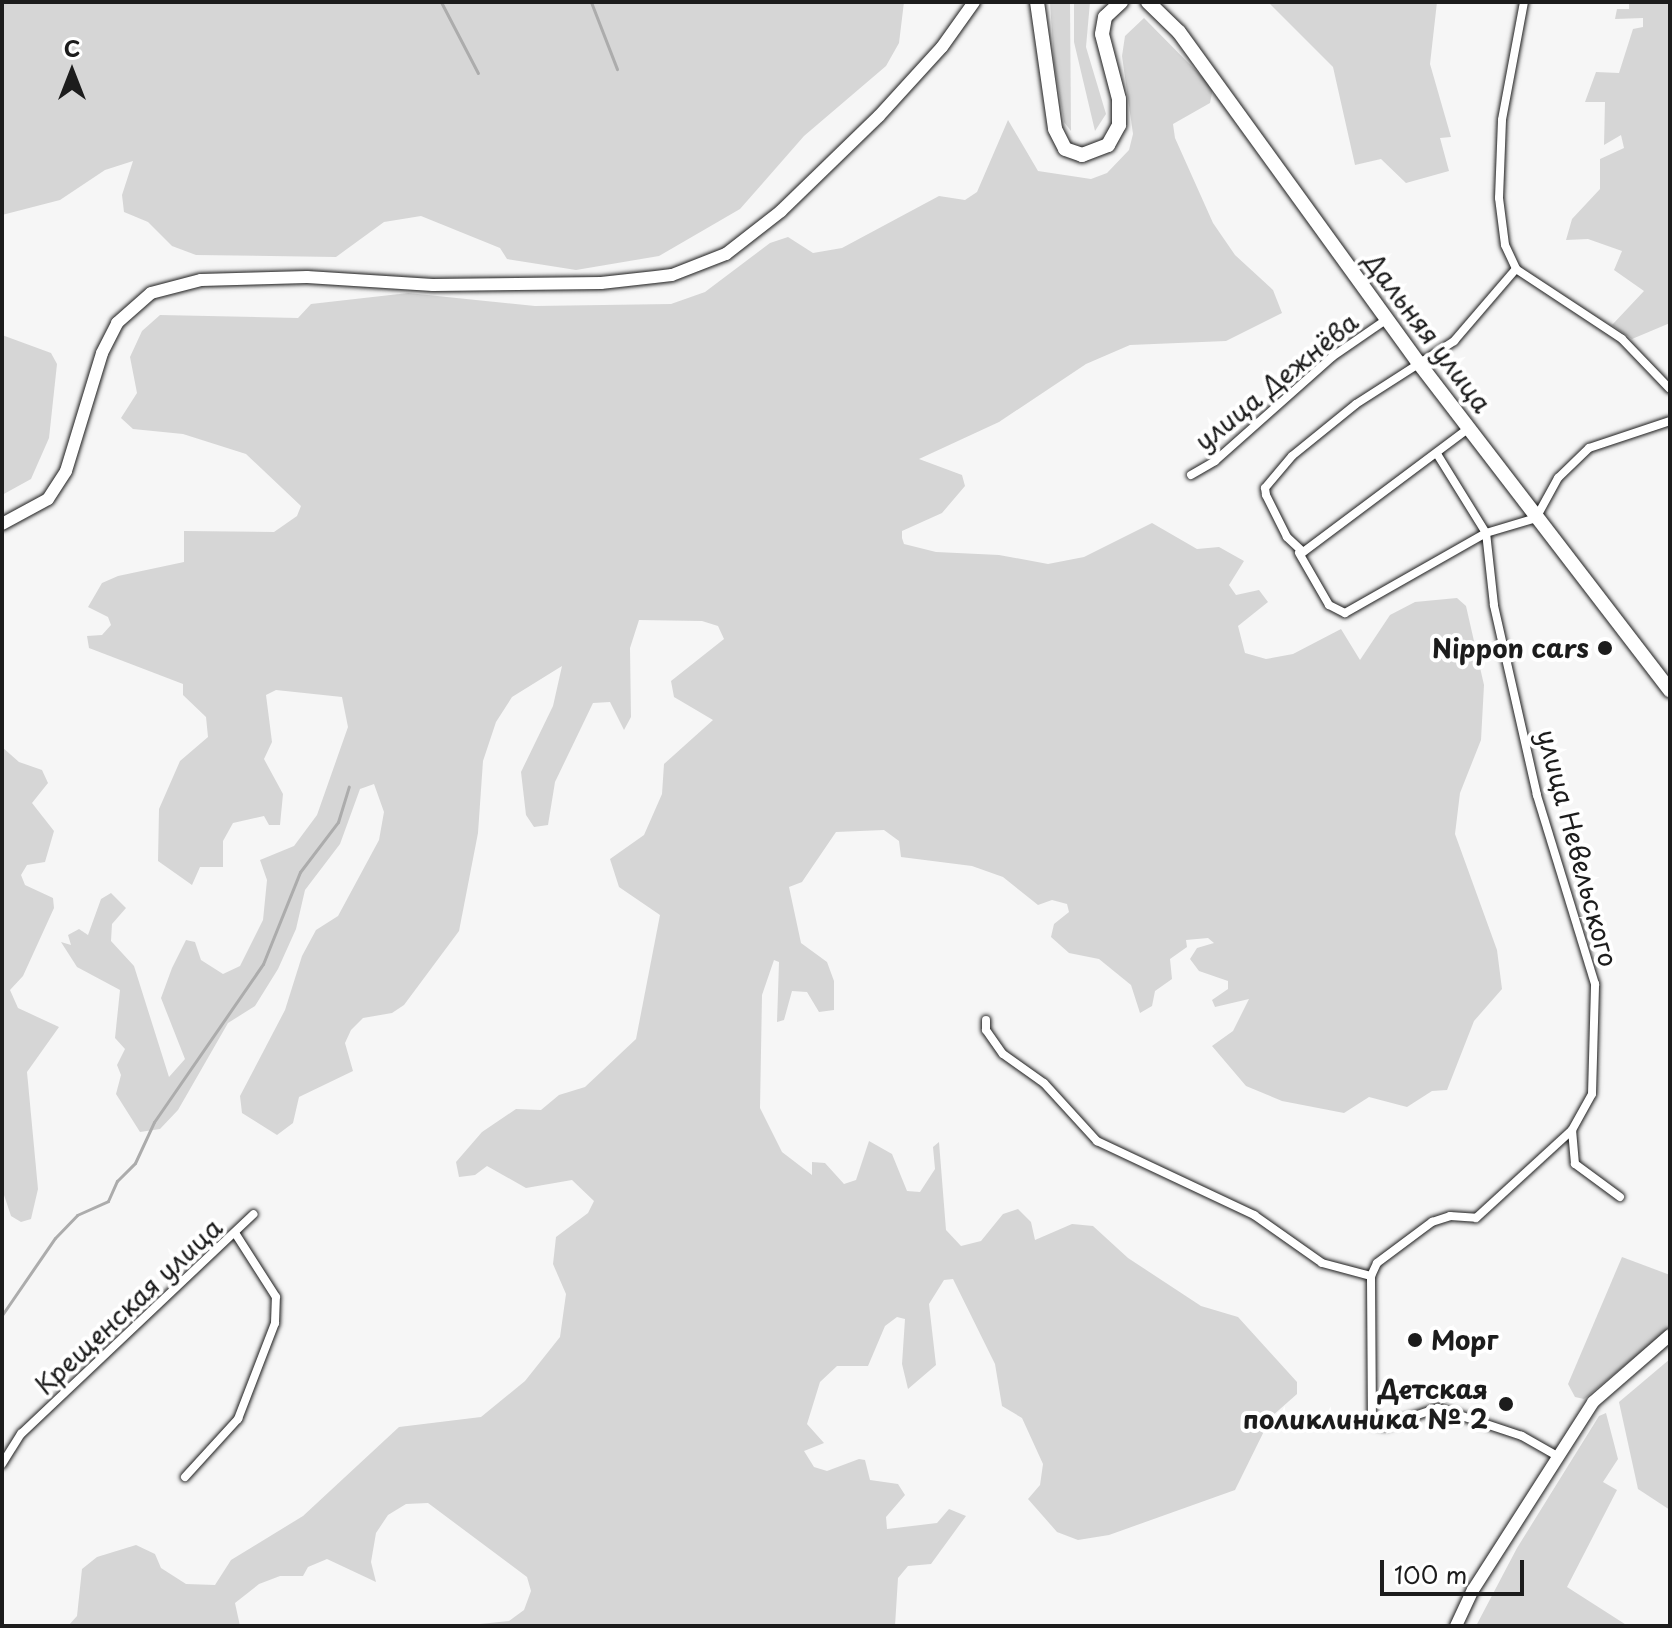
<!DOCTYPE html>
<meta charset="utf-8">
<style>
body{margin:0}
#map{position:relative;width:1672px;height:1628px;overflow:hidden;background:#f6f6f6;font-family:"Playpen Sans",sans-serif}
div>[style]{position:absolute}
.green>*{inset:0;background:#d6d6d6}
.stream>*{height:3px;margin:-1.5px;padding:0 1.5px;transform-origin:1.5px;border-radius:1.5px;background:#acacac}
.roads{filter:drop-shadow(0 0 2px #1c1c1c) drop-shadow(0 0 2px #1c1c1c)}
.street>*{height:8px;margin:-4px;padding:0 4px;transform-origin:4px;border-radius:4px;background:#fff}
.secondary>*{height:12px;margin:-6px;padding:0 6px;transform-origin:6px;border-radius:6px;background:#fff}
.primary>*{height:14px;margin:-7px;padding:0 7px;transform-origin:7px;border-radius:7px;background:#fff}
.dots>*{width:22px;height:22px;translate:-50% -50%;box-sizing:border-box;border:4px solid #fff;border-radius:50%}
span{translate:-50% -50%;white-space:nowrap;text-align:center;line-height:1.15;-webkit-text-stroke:8px #fff;paint-order:stroke}
.street-label{font-size:26px;color:#1c1c1c}
.poi-label{font-size:26px;color:#1c1c1c;font-weight:700}
.right{translate:-100% -50%;text-align:right}
.left{translate:0 -50%;text-align:left}
.frame{position:absolute;inset:0;border:4px solid #1c1c1c;pointer-events:none}
.north{position:absolute;left:32px;top:32px;width:80px;height:80px;-webkit-text-stroke:6px #fff;paint-order:stroke;rotate:0deg;font-size:22px;font-weight:700;line-height:32px;text-align:center;color:#1c1c1c}
.north::after{content:'';display:block;margin:auto;width:28px;height:36px;background:#1c1c1c;clip-path:polygon(50% 0,100% 100%,50% 72%,0 100%)}
.scale{position:absolute;left:1380px;top:1560px;width:144px;height:36px;box-sizing:border-box;border:4px solid #1c1c1c;border-top:0;padding-left:10px;font-size:24px;line-height:28px;white-space:nowrap;color:#1c1c1c;-webkit-text-stroke:6px #fff;paint-order:stroke}
</style>
<div id="map">
<div class="green">
<div style="clip-path:polygon(2px 2px,904px 2px,899px 43px,886px 66px,804px 136px,740px 209px,659px 256px,576px 270px,507px 259px,500px 248px,421px 216px,384px 222px,336px 257px,196px 255px,172px 246px,148px 222px,124px 212px,122px 195px,133px 161px,105px 170px,60px 200px,2px 215px)"></div>
<div style="clip-path:polygon(1050px 2px,1070px 2px,1071px 131px,1064px 122px,1054px 62px)"></div>
<div style="clip-path:polygon(1074px 2px,1090px 2px,1086px 47px,1106px 114px,1095px 131px,1074px 42px)"></div>
<div style="clip-path:polygon(1268px 2px,1437px 2px,1430px 64px,1451px 137px,1440px 138px,1449px 171px,1406px 183px,1381px 159px,1355px 165px,1333px 67px)"></div>
<div style="clip-path:polygon(1629px 2px,1670px 2px,1670px 323px,1632px 339px,1612px 325px,1644px 291px,1614px 270px,1622px 251px,1588px 239px,1566px 240px,1572px 219px,1600px 189px,1600px 159px,1624px 148px,1621px 135px,1604px 145px,1605px 102px,1585px 102px,1596px 72px,1619px 73px,1633px 29px,1643px 27px,1643px 18px,1615px 19px,1617px 9px,1629px 9px)"></div>
<div style="clip-path:polygon(1144px 18px,1213px 88px,1210px 103px,1173px 124px,1175px 138px,1213px 223px,1235px 255px,1273px 290px,1282px 313px,1226px 341px,1130px 345px,1086px 364px,999px 422px,919px 459px,962px 475px,965px 486px,942px 513px,902px 531px,902px 538px,904px 544px,936px 552px,999px 555px,1048px 564px,1084px 557px,1152px 523px,1197px 549px,1219px 547px,1244px 561px,1229px 585px,1236px 595px,1259px 590px,1268px 602px,1238px 626px,1245px 653px,1266px 659px,1293px 654px,1341px 629px,1360px 660px,1390px 615px,1415px 602px,1457px 598px,1466px 606px,1484px 685px,1481px 740px,1460px 793px,1455px 834px,1497px 950px,1502px 989px,1474px 1021px,1447px 1090px,1432px 1091px,1407px 1107px,1369px 1097px,1344px 1113px,1282px 1101px,1246px 1086px,1212px 1046px,1233px 1031px,1249px 999px,1215px 1007px,1212px 1000px,1228px 989px,1228px 981px,1199px 971px,1190px 959px,1197px 948px,1214px 943px,1208px 938px,1186px 940px,1187px 947px,1170px 959px,1172px 979px,1155px 991px,1152px 1006px,1140px 1013px,1131px 985px,1099px 959px,1069px 953px,1051px 937px,1054px 924px,1069px 912px,1067px 904px,1052px 900px,1038px 905px,1003px 877px,972px 866px,901px 857px,899px 841px,884px 830px,836px 832px,802px 882px,789px 887px,801px 943px,827px 962px,834px 981px,834px 1010px,819px 1012px,807px 992px,792px 991px,784px 1020px,777px 1022px,779px 962px,774px 960px,762px 995px,760px 1108px,782px 1152px,812px 1175px,812px 1162px,825px 1163px,844px 1184px,856px 1180px,869px 1141px,892px 1154px,907px 1191px,920px 1192px,935px 1169px,933px 1147px,939px 1142px,946px 1230px,961px 1246px,981px 1241px,1003px 1214px,1018px 1209px,1031px 1222px,1035px 1240px,1072px 1224px,1093px 1226px,1128px 1258px,1201px 1306px,1238px 1317px,1297px 1382px,1297px 1394px,1271px 1417px,1235px 1490px,1109px 1535px,1078px 1540px,1057px 1532px,1028px 1499px,1040px 1485px,1043px 1464px,1022px 1418px,1002px 1406px,995px 1364px,953px 1279px,944px 1280px,929px 1304px,936px 1365px,908px 1389px,902px 1364px,905px 1319px,897px 1317px,885px 1326px,868px 1366px,837px 1366px,820px 1382px,807px 1424px,824px 1443px,804px 1451px,814px 1467px,827px 1471px,859px 1459px,865px 1460px,870px 1480px,898px 1484px,905px 1495px,886px 1517px,887px 1529px,937px 1523px,949px 1509px,966px 1516px,931px 1564px,908px 1566px,898px 1578px,895px 1626px,460px 1626px,509px 1621px,524px 1610px,531px 1591px,527px 1577px,428px 1503px,406px 1504px,388px 1515px,376px 1533px,371px 1562px,376px 1582px,327px 1559px,308px 1567px,303px 1576px,280px 1576px,259px 1584px,235px 1603px,240px 1626px,68px 1626px,77px 1616px,82px 1569px,97px 1557px,136px 1545px,155px 1554px,161px 1568px,186px 1584px,215px 1585px,231px 1560px,303px 1516px,399px 1427px,481px 1417px,525px 1381px,560px 1337px,566px 1294px,553px 1264px,556px 1237px,588px 1213px,594px 1201px,572px 1180px,526px 1188px,487px 1166px,475px 1175px,459px 1177px,456px 1162px,482px 1132px,516px 1109px,541px 1110px,559px 1095px,585px 1087px,636px 1039px,660px 915px,619px 887px,610px 859px,644px 835px,662px 794px,664px 764px,713px 720px,674px 697px,671px 681px,724px 639px,718px 626px,702px 621px,639px 620px,630px 648px,631px 717px,624px 730px,610px 702px,593px 703px,555px 782px,548px 825px,534px 827px,526px 815px,521px 772px,553px 706px,562px 666px,512px 697px,496px 722px,483px 761px,478px 833px,459px 931px,404px 1005px,392px 1013px,363px 1018px,351px 1030px,345px 1043px,353px 1071px,299px 1097px,293px 1123px,277px 1135px,242px 1113px,240px 1096px,285px 1010px,302px 956px,316px 930px,338px 916px,379px 840px,384px 812px,374px 784px,360px 789px,340px 844px,305px 890px,296px 929px,278px 969px,255px 1006px,228px 1023px,178px 1110px,160px 1129px,140px 1132px,116px 1094px,121px 1075px,117px 1065px,125px 1049px,115px 1038px,120px 990px,77px 967px,61px 942px,71px 945px,68px 935px,79px 929px,88px 935px,101px 899px,111px 893px,126px 908px,112px 924px,111px 941px,134px 966px,169px 1077px,185px 1059px,161px 998px,172px 968px,186px 940px,195px 942px,201px 960px,223px 974px,240px 966px,263px 920px,267px 880px,260px 860px,294px 846px,317px 815px,348px 727px,342px 697px,276px 690px,266px 695px,272px 742px,264px 759px,283px 794px,280px 825px,269px 825px,264px 816px,233px 823px,223px 841px,223px 867px,200px 867px,192px 885px,158px 861px,159px 809px,180px 761px,208px 737px,206px 717px,183px 695px,183px 684px,89px 648px,87px 636px,102px 635px,111px 625px,108px 617px,88px 607px,102px 583px,118px 576px,184px 562px,184px 531px,274px 532px,297px 516px,301px 506px,246px 454px,183px 434px,133px 429px,121px 418px,137px 393px,130px 357px,142px 331px,160px 315px,298px 318px,311px 304px,408px 293px,535px 306px,671px 304px,705px 292px,770px 243px,788px 237px,813px 253px,842px 248px,939px 196px,965px 200px,977px 192px,1008px 120px,1038px 171px,1091px 179px,1107px 173px,1129px 150px,1133px 134px,1122px 56px,1125px 36px)"></div>
<div style="clip-path:polygon(2px 335px,51px 353px,57px 364px,49px 438px,31px 479px,2px 495px)"></div>
<div style="clip-path:polygon(2px 747px,19px 762px,42px 770px,48px 783px,32px 803px,54px 831px,45px 862px,27px 865px,21px 875px,25px 885px,53px 898px,54px 908px,23px 976px,10px 990px,18px 1008px,59px 1027px,27px 1072px,38px 1189px,31px 1219px,21px 1222px,11px 1216px,2px 1189px)"></div>
<div style="clip-path:polygon(1622px 1257px,1670px 1275px,1670px 1328px,1584px 1399px,1575px 1397px,1568px 1384px)"></div>
<div style="clip-path:polygon(1670px 1359px,1670px 1510px,1638px 1489px,1619px 1402px)"></div>
<div style="clip-path:polygon(1606px 1413px,1618px 1459px,1603px 1482px,1617px 1490px,1567px 1587px,1628px 1626px,1476px 1626px,1517px 1548px,1599px 1416px)"></div>
</div>
<div class="stream">
<div style="left:441px;top:2px;width:80px;rotate:62.5deg"></div>
<div style="left:591px;top:2px;width:72px;rotate:68.8deg"></div>
<div style="left:2px;top:1315px;width:93px;rotate:-55.5deg"></div>
<div style="left:55px;top:1238px;width:32px;rotate:-46deg"></div>
<div style="left:77px;top:1215px;width:34px;rotate:-24deg"></div>
<div style="left:108px;top:1201px;width:22px;rotate:-66deg"></div>
<div style="left:117px;top:1181px;width:25px;rotate:-45deg"></div>
<div style="left:135px;top:1163px;width:45px;rotate:-65.1deg"></div>
<div style="left:154px;top:1122px;width:192px;rotate:-55.4deg"></div>
<div style="left:263px;top:964px;width:99px;rotate:-68.1deg"></div>
<div style="left:300px;top:872px;width:63px;rotate:-52.8deg"></div>
<div style="left:338px;top:822px;width:37px;rotate:-73deg"></div>
</div>
<div class="roads">
<div class="street">
<div style="left:1524px;top:2px;width:120px;rotate:100.6deg"></div>
<div style="left:1502px;top:120px;width:78px;rotate:92.2deg"></div>
<div style="left:1499px;top:198px;width:47px;rotate:82.7deg"></div>
<div style="left:1505px;top:245px;width:26px;rotate:65deg"></div>
<div style="left:1516px;top:269px;width:127px;rotate:33.4deg"></div>
<div style="left:1622px;top:339px;width:69px;rotate:46.2deg"></div>
<div style="left:1469px;top:428px;width:207px;rotate:143.2deg"></div>
<div style="left:1303px;top:552px;width:22px;rotate:-137deg"></div>
<div style="left:1287px;top:537px;width:47px;rotate:-116.6deg"></div>
<div style="left:1266px;top:495px;width:7px;rotate:-98deg"></div>
<div style="left:1265px;top:488px;width:42px;rotate:-49.8deg"></div>
<div style="left:1292px;top:456px;width:82px;rotate:-39.1deg"></div>
<div style="left:1356px;top:404px;width:117px;rotate:-32.7deg"></div>
<div style="left:1454px;top:341px;width:95px;rotate:-49.3deg"></div>
<div style="left:1191px;top:475px;width:28px;rotate:-30deg"></div>
<div style="left:1215px;top:461px;width:157px;rotate:-41.6deg"></div>
<div style="left:1332px;top:357px;width:67px;rotate:-34.6deg"></div>
<div style="left:1299px;top:553px;width:60px;rotate:60deg"></div>
<div style="left:1329px;top:605px;width:18px;rotate:27deg"></div>
<div style="left:1345px;top:613px;width:162px;rotate:-29.6deg"></div>
<div style="left:1486px;top:533px;width:93px;rotate:-121.8deg"></div>
<div style="left:986px;top:1020px;width:10px;rotate:90deg"></div>
<div style="left:986px;top:1030px;width:29px;rotate:55deg"></div>
<div style="left:1003px;top:1054px;width:50px;rotate:35.3deg"></div>
<div style="left:1044px;top:1083px;width:79px;rotate:47.6deg"></div>
<div style="left:1097px;top:1141px;width:174px;rotate:25.2deg"></div>
<div style="left:1254px;top:1215px;width:83px;rotate:35.2deg"></div>
<div style="left:1322px;top:1263px;width:51px;rotate:14.9deg"></div>
<div style="left:1620px;top:1197px;width:56px;rotate:-143.7deg"></div>
<div style="left:1575px;top:1164px;width:34px;rotate:-95deg"></div>
<div style="left:1572px;top:1130px;width:41px;rotate:-60.9deg"></div>
<div style="left:1592px;top:1094px;width:110px;rotate:-88.4deg"></div>
<div style="left:1595px;top:984px;width:198px;rotate:-107.1deg"></div>
<div style="left:1537px;top:795px;width:195px;rotate:-102.8deg"></div>
<div style="left:1494px;top:605px;width:72px;rotate:-96.3deg"></div>
<div style="left:1486px;top:533px;width:52px;rotate:-16.7deg"></div>
<div style="left:1536px;top:518px;width:46px;rotate:-61.2deg"></div>
<div style="left:1558px;top:478px;width:43px;rotate:-44.1deg"></div>
<div style="left:1589px;top:448px;width:85px;rotate:-18.4deg"></div>
<div style="left:1559px;top:1457px;width:43px;rotate:-150.4deg"></div>
<div style="left:1522px;top:1436px;width:89px;rotate:-161.6deg"></div>
<div style="left:1438px;top:1408px;width:56px;rotate:161.2deg"></div>
<div style="left:1385px;top:1426px;width:13px;rotate:-167deg"></div>
<div style="left:1372px;top:1423px;width:147px;rotate:-90.4deg"></div>
<div style="left:1371px;top:1276px;width:14px;rotate:-65deg"></div>
<div style="left:1377px;top:1263px;width:69px;rotate:-36.7deg"></div>
<div style="left:1432px;top:1222px;width:19px;rotate:-18deg"></div>
<div style="left:1450px;top:1216px;width:26px;rotate:4deg"></div>
<div style="left:1476px;top:1218px;width:130px;rotate:-42.5deg"></div>
<div style="left:2px;top:1464px;width:36px;rotate:-58deg"></div>
<div style="left:21px;top:1434px;width:320px;rotate:-43.4deg"></div>
<div style="left:185px;top:1477px;width:79px;rotate:-47.6deg"></div>
<div style="left:238px;top:1419px;width:103px;rotate:-68.9deg"></div>
<div style="left:275px;top:1323px;width:26px;rotate:-88deg"></div>
<div style="left:276px;top:1297px;width:76px;rotate:-122.6deg"></div>
</div>
<div class="secondary">
<div style="left:2px;top:524px;width:52px;rotate:-28.5deg"></div>
<div style="left:48px;top:499px;width:33px;rotate:-57deg"></div>
<div style="left:66px;top:471px;width:123px;rotate:-73deg"></div>
<div style="left:102px;top:353px;width:34px;rotate:-63deg"></div>
<div style="left:117px;top:323px;width:45px;rotate:-41.4deg"></div>
<div style="left:151px;top:293px;width:52px;rotate:-14.6deg"></div>
<div style="left:201px;top:280px;width:106px;rotate:-1.6deg"></div>
<div style="left:307px;top:277px;width:126px;rotate:3.6deg"></div>
<div style="left:433px;top:285px;width:168px;rotate:-0.7deg"></div>
<div style="left:601px;top:283px;width:71px;rotate:-6.4deg"></div>
<div style="left:672px;top:275px;width:58px;rotate:-21.3deg"></div>
<div style="left:726px;top:254px;width:70px;rotate:-38deg"></div>
<div style="left:781px;top:211px;width:136px;rotate:-44.1deg"></div>
<div style="left:879px;top:116px;width:93px;rotate:-47.6deg"></div>
<div style="left:942px;top:47px;width:55px;rotate:-54.6deg"></div>
<div style="left:1456px;top:1626px;width:40px;rotate:-65deg"></div>
<div style="left:1473px;top:1590px;width:223px;rotate:-57.4deg"></div>
<div style="left:1593px;top:1402px;width:102px;rotate:-41deg"></div>
</div>
<div class="primary">
<div style="left:1037px;top:2px;width:128px;rotate:81.9deg"></div>
<div style="left:1055px;top:129px;width:22px;rotate:63deg"></div>
<div style="left:1065px;top:149px;width:18px;rotate:19deg"></div>
<div style="left:1082px;top:155px;width:28px;rotate:-21deg"></div>
<div style="left:1108px;top:145px;width:23px;rotate:-61deg"></div>
<div style="left:1119px;top:125px;width:26px;rotate:-90deg"></div>
<div style="left:1119px;top:99px;width:67px;rotate:-104.7deg"></div>
<div style="left:1102px;top:34px;width:17px;rotate:-80deg"></div>
<div style="left:1105px;top:17px;width:22px;rotate:-43deg"></div>
<div style="left:1148px;top:2px;width:43px;rotate:44.1deg"></div>
<div style="left:1179px;top:32px;width:407px;rotate:54.1deg"></div>
<div style="left:1418px;top:362px;width:414px;rotate:52.5deg"></div>
</div>
</div>
<div class="dots">
<div style="left:1605px;top:648px;background:#1c1c1c"></div>
<div style="left:1415px;top:1340px;background:#1c1c1c"></div>
<div style="left:1506px;top:1404px;background:#1c1c1c"></div>
</div>
<div class="street-label">
<span style="left:1428px;top:332px;rotate:53deg">Дальняя улица</span>
<span style="left:1276px;top:381px;rotate:-39deg">улица Дежнёва</span>
<span style="left:1578px;top:848px;rotate:75deg">улица Невельского</span>
<span style="left:128px;top:1306px;rotate:-43deg">Крещенская улица</span>
</div>
<div class="poi-label">
<span class="right" style="left:1589px;top:648px">Nippon cars</span>
<span class="left" style="left:1431px;top:1340px">Морг</span>
<span class="right" style="left:1488px;top:1404px">Детская<br>поликлиника № 2</span>
</div>
<div class="frame"></div>
<div class="north">С</div>
<div class="scale">100 m</div>
</div>
